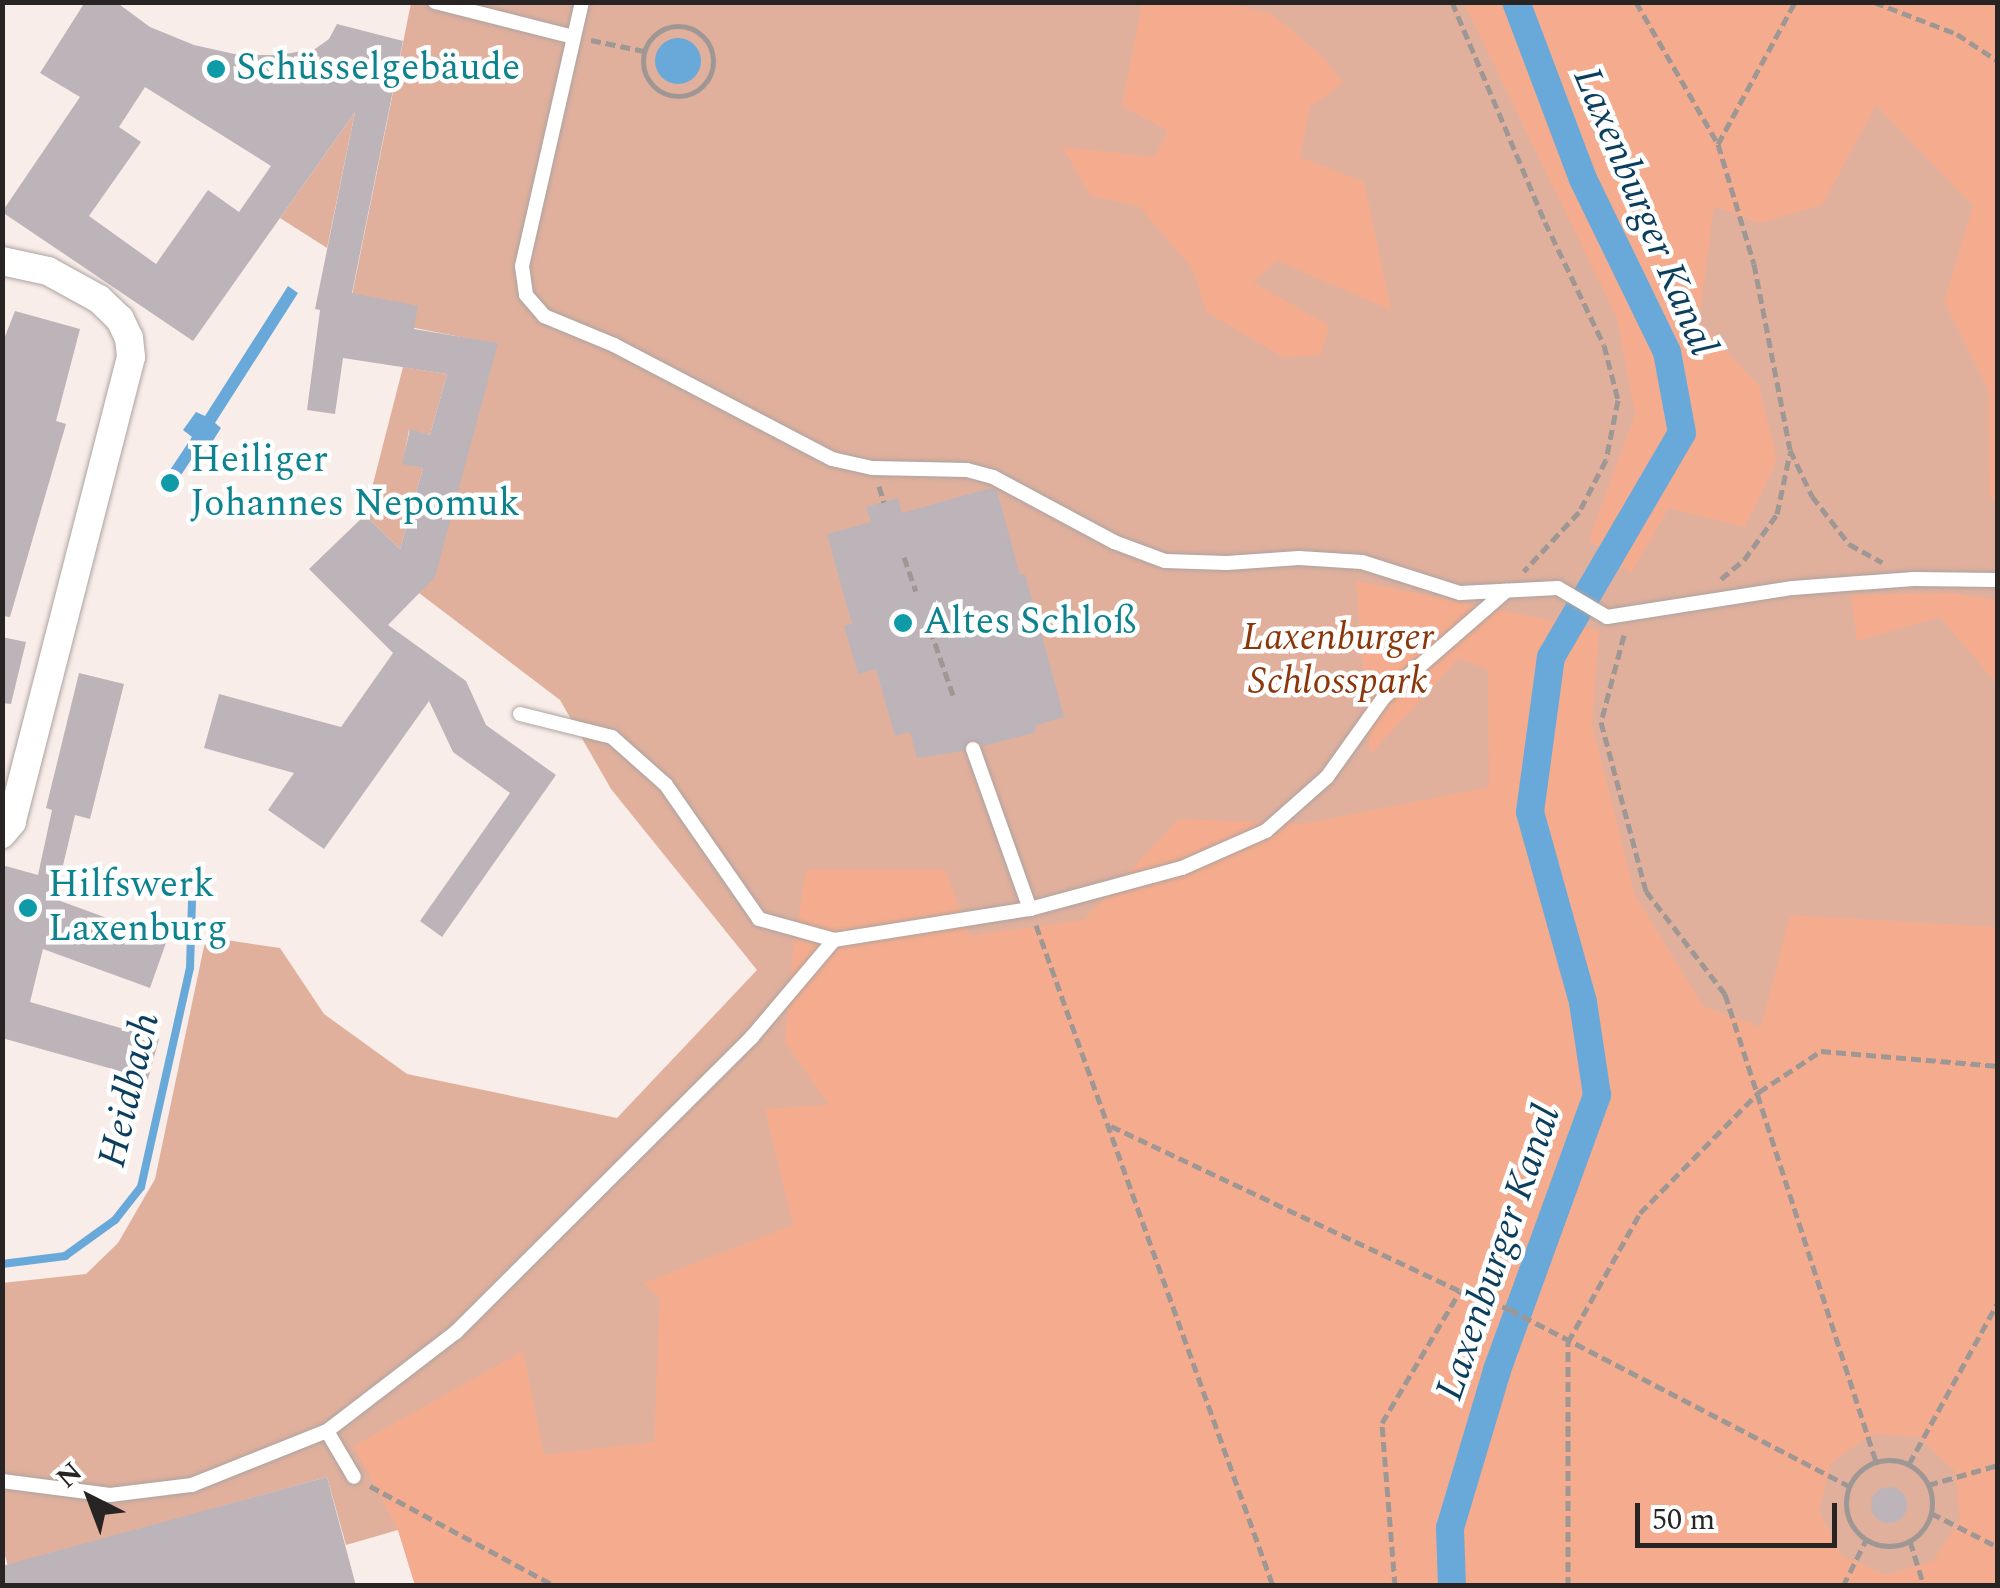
<!DOCTYPE html>
<meta charset="utf-8">
<style>
body{margin:0}
#map{position:relative;width:2000px;height:1588px;overflow:hidden;background:#f8ede9;font-family:Spectral,serif}
div>[style]{position:absolute}
.green>*{inset:0;background:#e0b09d}
.forest>*{inset:0;background:#f5ac8e}
.water>*{inset:0;background:#69a9d9}
.round{border-radius:50%}
.stream>*{height:8px;margin:-4px;padding:0 4px;transform-origin:4px;border-radius:4px;background:#69a9d9}
.canal>*{height:28px;margin:-14px;padding:0 14px;transform-origin:14px;border-radius:14px;background:#69a9d9}
.building>*{inset:0;background:#bdb4b9}
.path>*{height:5px;margin-top:-2.5px;transform-origin:0;background:repeating-linear-gradient(90deg,#9f9794 0 10px,transparent 0 15px)}
.path>.ring{margin:-2.5px;padding:0;box-sizing:content-box;background:none;border:5px solid #9f9794;border-radius:50%}
.roads{filter:drop-shadow(0 0 2px #ada3a0) drop-shadow(0 0 2px #ada3a0)}
.lane>*{height:14px;margin:-7px;padding:0 7px;transform-origin:7px;border-radius:7px;background:#fff}
.street>*{height:28px;margin:-14px;padding:0 14px;transform-origin:14px;border-radius:14px;background:#fff}
.dots>*{width:28px;height:28px;translate:-50% -50%;box-sizing:border-box;border:5px solid #fff;border-radius:50%}
span{translate:-50% -50%;white-space:nowrap;text-align:center;line-height:1.15;-webkit-text-stroke:9px #fff;paint-order:stroke}
.culture-label{font-size:38px;color:#0d838f}
.left{translate:0 -50%;text-align:left}
.park-label{font-size:38px;color:#8c370b;font-style:italic}
.water-label{font-size:40px;color:#0b3e5e;font-style:italic}
.frame{position:absolute;inset:0;border:5px solid #282423;pointer-events:none}
.north{position:absolute;left:40px;top:1448px;width:100px;height:100px;-webkit-text-stroke:8px #fff;paint-order:stroke;rotate:318deg;font-size:28px;font-weight:700;line-height:40px;text-align:center;color:#282423}
.north::after{content:'';display:block;margin:auto;width:35px;height:45px;background:#282423;clip-path:polygon(50% 0,100% 100%,50% 72%,0 100%)}
.scale{position:absolute;left:1635px;top:1503px;width:202px;height:45px;box-sizing:border-box;border:5px solid #282423;border-top:0;padding-left:12px;font-size:30px;line-height:35px;white-space:nowrap;color:#282423;-webkit-text-stroke:8px #fff;paint-order:stroke}
</style>
<div id="map">
<div class="green">
<div style="clip-path:polygon(411px 3px,1997px 3px,1997px 1585px,415px 1585px,398px 1530px,346px 1545px,327px 1477px,8px 1566px,2px 1545px,2px 1283px,86px 1274px,118px 1243px,155px 1179px,206px 937px,280px 948px,324px 1014px,407px 1074px,617px 1118px,757px 970px,611px 789px,560px 700px,419px 593px,497px 344px,348px 315px)"></div>
<div style="clip-path:polygon(355px 112px,327px 248px,280px 218px)"></div>
<div style="clip-path:polygon(403px 367px,447px 374px,430px 435px,409px 430px,403px 463px,423px 468px,400px 549px,365px 515px)"></div>
</div>
<div class="forest">
<div style="clip-path:polygon(1142px 2px,1227px 3px,1272px 14px,1322px 56px,1343px 83px,1310px 107px,1300px 157px,1364px 182px,1391px 310px,1277px 261px,1253px 282px,1329px 326px,1321px 355px,1283px 357px,1207px 312px,1192px 268px,1139px 206px,1091px 196px,1062px 147px,1155px 157px,1168px 131px,1122px 106px)"></div>
<div style="clip-path:polygon(1819px 3px,1997px 3px,1997px 504px,1989px 495px,1988px 389px,1944px 302px,1973px 206px,1876px 105px,1822px 205px,1759px 223px,1714px 206px,1699px 322px,1759px 386px,1777px 460px,1745px 527px,1669px 508px,1631px 573px,1589px 540px,1635px 414px,1617px 318px,1464px 3px)"></div>
<div style="clip-path:polygon(evenodd,1356px 581px,1599px 630px,1592px 724px,1635px 895px,1703px 1006px,1761px 1027px,1790px 915px,1997px 927px,1997px 1585px,415px 1585px,398px 1530px,354px 1446px,523px 1351px,544px 1455px,654px 1442px,660px 1299px,644px 1283px,793px 1225px,765px 1109px,829px 1105px,785px 1042px,793px 951px,806px 870px,945px 870px,970px 936px,1084px 920px,1179px 819px,1303px 824px,1489px 787px,1488px 670px,1459px 658px,1370px 755px,1356px 581px,1871px 1434px,1919px 1437px,1955px 1471px,1960px 1520px,1933px 1561px,1886px 1575px,1841px 1555px,1819px 1511px,1831px 1463px,1871px 1434px)"></div>
<div style="clip-path:polygon(1950px 593px,1997px 600px,1997px 684px,1940px 617px,1857px 641px,1851px 595px)"></div>
</div>
<div class="water">
<div class="round" style="left:655px;top:38px;width:46px;height:46px"></div>
<div style="clip-path:polygon(288px 286px,298px 293px,215px 423px,221px 428px,209px 447px,202px 443px,174px 486px,164px 479px,192px 437px,183px 430px,196px 412px,205px 416px)"></div>
</div>
<div class="stream">
<div style="left:2px;top:1264px;width:64px;rotate:-7.2deg"></div>
<div style="left:65px;top:1256px;width:62px;rotate:-35.8deg"></div>
<div style="left:115px;top:1220px;width:42px;rotate:-51.8deg"></div>
<div style="left:141px;top:1187px;width:224px;rotate:-77.4deg"></div>
<div style="left:190px;top:968px;width:66px;rotate:-88.3deg"></div>
</div>
<div class="canal">
<div style="left:1452px;top:1586px;width:58px;rotate:-92deg"></div>
<div style="left:1450px;top:1528px;width:165px;rotate:-73.4deg"></div>
<div style="left:1497px;top:1370px;width:293px;rotate:-70deg"></div>
<div style="left:1597px;top:1095px;width:94px;rotate:-98.6deg"></div>
<div style="left:1583px;top:1002px;width:197px;rotate:-105.6deg"></div>
<div style="left:1530px;top:812px;width:156px;rotate:-82.3deg"></div>
<div style="left:1551px;top:657px;width:259px;rotate:-59.7deg"></div>
<div style="left:1682px;top:433px;width:82px;rotate:-100.5deg"></div>
<div style="left:1667px;top:352px;width:192px;rotate:-115.9deg"></div>
<div style="left:1583px;top:179px;width:189px;rotate:-110.7deg"></div>
</div>
<div class="building">
<div style="clip-path:polygon(evenodd,85px 2px,116px 2px,150px 27px,194px 45px,239px 55px,279px 55px,315px 49px,329px 39px,337px 24px,403px 41px,352px 293px,418px 306px,414px 329px,498px 343px,435px 577px,388px 625px,466px 681px,486px 725px,556px 775px,442px 937px,420px 921px,510px 793px,453px 752px,429px 701px,324px 849px,268px 810px,294px 773px,204px 748px,219px 694px,341px 727px,393px 653px,309px 569px,365px 515px,400px 549px,423px 468px,402px 464px,410px 429px,430px 435px,447px 374px,343px 358px,335px 414px,307px 410px,320px 310px,315px 309px,355px 112px,193px 341px,2px 212px,80px 97px,40px 73px,85px 2px,145px 87px,271px 166px,239px 212px,208px 190px,156px 264px,89px 216px,141px 142px,119px 127px,145px 87px)"></div>
<div style="clip-path:polygon(15px 311px,80px 329px,56px 421px,66px 424px,10px 617px,2px 616px,2px 344px)"></div>
<div style="clip-path:polygon(991px 488px,997px 491px,1020px 575px,1025px 574px,1064px 717px,1037px 725px,1034px 733px,983px 746px,970px 739px,963px 751px,917px 758px,910px 732px,895px 736px,876px 669px,858px 674px,844px 626px,852px 624px,827px 534px,871px 522px,866px 507px,898px 498px,902px 513px)"></div>
<div style="clip-path:polygon(2px 637px,26px 642px,11px 704px,2px 703px)"></div>
<div style="clip-path:polygon(79px 673px,124px 684px,90px 819px,75px 815px,55px 899px,167px 940px,150px 988px,43px 949px,30px 1002px,159px 1039px,148px 1079px,2px 1038px,2px 865px,38px 875px,52px 810px,46px 808px)"></div>
<div style="clip-path:polygon(327px 1477px,356px 1586px,2px 1586px,2px 1566px)"></div>
<div class="round" style="left:1871px;top:1487px;width:36px;height:36px"></div>
</div>
<div class="path">
<div style="left:1452px;top:2px;width:239px;rotate:67.1deg"></div>
<div style="left:1545px;top:222px;width:136px;rotate:64.4deg"></div>
<div style="left:1604px;top:345px;width:57px;rotate:75.7deg"></div>
<div style="left:1618px;top:400px;width:61px;rotate:101.3deg"></div>
<div style="left:1606px;top:460px;width:59px;rotate:117.4deg"></div>
<div style="left:1579px;top:512px;width:81px;rotate:133deg"></div>
<div style="left:1636px;top:2px;width:164px;rotate:60deg"></div>
<div style="left:1718px;top:144px;width:125px;rotate:73.3deg"></div>
<div style="left:1754px;top:264px;width:189px;rotate:79deg"></div>
<div style="left:1790px;top:450px;width:51px;rotate:64.4deg"></div>
<div style="left:1812px;top:496px;width:61px;rotate:52.4deg"></div>
<div style="left:1849px;top:544px;width:38px;rotate:29deg"></div>
<div style="left:1874px;top:2px;width:89px;rotate:21.1deg"></div>
<div style="left:1957px;top:34px;width:49px;rotate:33.4deg"></div>
<div class="ring" style="left:643px;top:26px;width:65px;height:65px"></div>
<div style="left:591px;top:40px;width:54px;rotate:11.7deg"></div>
<div style="left:1718px;top:144px;width:162px;rotate:-61.5deg"></div>
<div style="left:879px;top:486px;width:17px;rotate:73deg"></div>
<div style="left:904px;top:557px;width:36px;rotate:71deg"></div>
<div style="left:1721px;top:579px;width:30px;rotate:-40deg"></div>
<div style="left:1744px;top:560px;width:57px;rotate:-54.3deg"></div>
<div style="left:1777px;top:514px;width:62px;rotate:-78deg"></div>
<div style="left:930px;top:629px;width:73px;rotate:70.8deg"></div>
<div style="left:1624px;top:635px;width:90px;rotate:104.8deg"></div>
<div style="left:1601px;top:722px;width:175px;rotate:75.1deg"></div>
<div style="left:1646px;top:891px;width:130px;rotate:52.5deg"></div>
<div style="left:1725px;top:994px;width:492px;rotate:72.1deg"></div>
<div style="left:1036px;top:925px;width:702px;rotate:70.27deg"></div>
<div style="left:1111px;top:1126px;width:386px;rotate:25.3deg"></div>
<div style="left:1460px;top:1291px;width:52px;rotate:20.2deg"></div>
<div style="left:1509px;top:1309px;width:383px;rotate:27.5deg"></div>
<div class="ring" style="left:1846px;top:1460px;width:81px;height:81px"></div>
<div style="left:1909px;top:1464px;width:185px;rotate:-61.2deg"></div>
<div style="left:1928px;top:1485px;width:73px;rotate:-15.9deg"></div>
<div style="left:370px;top:1486px;width:210px;rotate:28.4deg"></div>
<div style="left:1931px;top:1513px;width:75px;rotate:26.9deg"></div>
<div style="left:1910px;top:1541px;width:47px;rotate:72.7deg"></div>
<div style="left:1395px;top:1586px;width:164px;rotate:-94.6deg"></div>
<div style="left:1382px;top:1423px;width:153px;rotate:-59.4deg"></div>
<div style="left:1568px;top:1586px;width:244px;rotate:-90deg"></div>
<div style="left:1568px;top:1342px;width:148px;rotate:-60.8deg"></div>
<div style="left:1640px;top:1213px;width:170px;rotate:-45.5deg"></div>
<div style="left:1759px;top:1092px;width:74px;rotate:-33.5deg"></div>
<div style="left:1821px;top:1051px;width:178px;rotate:4.8deg"></div>
<div style="left:1843px;top:1586px;width:51px;rotate:-63.4deg"></div>
</div>
<div class="roads">
<div class="lane">
<div style="left:435px;top:2px;width:142px;rotate:14.2deg"></div>
<div style="left:582px;top:2px;width:271px;rotate:102.8deg"></div>
<div style="left:522px;top:266px;width:29px;rotate:82deg"></div>
<div style="left:526px;top:295px;width:28px;rotate:49deg"></div>
<div style="left:544px;top:316px;width:76px;rotate:22.5deg"></div>
<div style="left:614px;top:345px;width:246px;rotate:27.6deg"></div>
<div style="left:832px;top:459px;width:41px;rotate:12.7deg"></div>
<div style="left:872px;top:468px;width:95px;rotate:1.2deg"></div>
<div style="left:967px;top:470px;width:27px;rotate:15deg"></div>
<div style="left:993px;top:477px;width:137px;rotate:28.2deg"></div>
<div style="left:1114px;top:542px;width:54px;rotate:20.4deg"></div>
<div style="left:1165px;top:561px;width:62px;rotate:1.8deg"></div>
<div style="left:1227px;top:563px;width:72px;rotate:-4deg"></div>
<div style="left:1299px;top:558px;width:63px;rotate:3.6deg"></div>
<div style="left:1362px;top:562px;width:103px;rotate:17.6deg"></div>
<div style="left:1460px;top:593px;width:98px;rotate:-2.9deg"></div>
<div style="left:1558px;top:588px;width:57px;rotate:30.6deg"></div>
<div style="left:1607px;top:617px;width:188px;rotate:-8.9deg"></div>
<div style="left:1793px;top:588px;width:121px;rotate:-4.3deg"></div>
<div style="left:1914px;top:579px;width:84px;rotate:0.7deg"></div>
<div style="left:520px;top:714px;width:95px;rotate:14deg"></div>
<div style="left:612px;top:737px;width:72px;rotate:41.6deg"></div>
<div style="left:666px;top:785px;width:163px;rotate:55.2deg"></div>
<div style="left:759px;top:919px;width:78px;rotate:15.6deg"></div>
<div style="left:973px;top:749px;width:170px;rotate:70.4deg"></div>
<div style="left:327px;top:1431px;width:53px;rotate:59.6deg"></div>
<div style="left:2px;top:1481px;width:109px;rotate:7.4deg"></div>
<div style="left:110px;top:1495px;width:83px;rotate:-7deg"></div>
<div style="left:192px;top:1485px;width:145px;rotate:-21.8deg"></div>
<div style="left:327px;top:1431px;width:163px;rotate:-37.5deg"></div>
<div style="left:456px;top:1332px;width:418px;rotate:-44.9deg"></div>
<div style="left:752px;top:1037px;width:127px;rotate:-49.8deg"></div>
<div style="left:834px;top:940px;width:198px;rotate:-9deg"></div>
<div style="left:1030px;top:909px;width:157px;rotate:-15.1deg"></div>
<div style="left:1182px;top:868px;width:92px;rotate:-23.8deg"></div>
<div style="left:1266px;top:831px;width:81px;rotate:-41.5deg"></div>
<div style="left:1327px;top:777px;width:98px;rotate:-54.5deg"></div>
<div style="left:1384px;top:697px;width:162px;rotate:-41deg"></div>
</div>
<div class="street">
<div style="left:2px;top:261px;width:47px;rotate:12.3deg"></div>
<div style="left:48px;top:271px;width:58px;rotate:28.8deg"></div>
<div style="left:99px;top:299px;width:29px;rotate:44deg"></div>
<div style="left:120px;top:319px;width:21px;rotate:65deg"></div>
<div style="left:129px;top:338px;width:19px;rotate:84deg"></div>
<div style="left:131px;top:357px;width:480px;rotate:104.4deg"></div>
<div style="left:12px;top:822px;width:16px;rotate:130deg"></div>
</div>
</div>
<div class="dots">
<div style="left:216px;top:69px;background:#0f9aa8"></div>
<div style="left:170px;top:483px;background:#0f9aa8"></div>
<div style="left:903px;top:623px;background:#0f9aa8"></div>
<div style="left:28px;top:908px;background:#0f9aa8"></div>
</div>
<div class="culture-label">
<span class="left" style="left:236px;top:69px">Schüsselgebäude</span>
<span class="left" style="left:190px;top:483px">Heiliger<br>Johannes Nepomuk</span>
<span class="left" style="left:923px;top:623px">Altes Schloß</span>
<span class="left" style="left:48px;top:908px">Hilfswerk<br>Laxenburg</span>
</div>
<div class="park-label">
<span style="left:1338px;top:661px">Laxenburger<br>Schlosspark</span>
</div>
<div class="water-label">
<span style="left:1644px;top:212px;rotate:67deg">Laxenburger Kanal</span>
<span style="left:130px;top:1090px;rotate:-77deg">Heidbach</span>
<span style="left:1499px;top:1253px;rotate:-71deg">Laxenburger Kanal</span>
</div>
<div class="frame"></div>
<div class="north">N</div>
<div class="scale">50 m</div>
</div>
